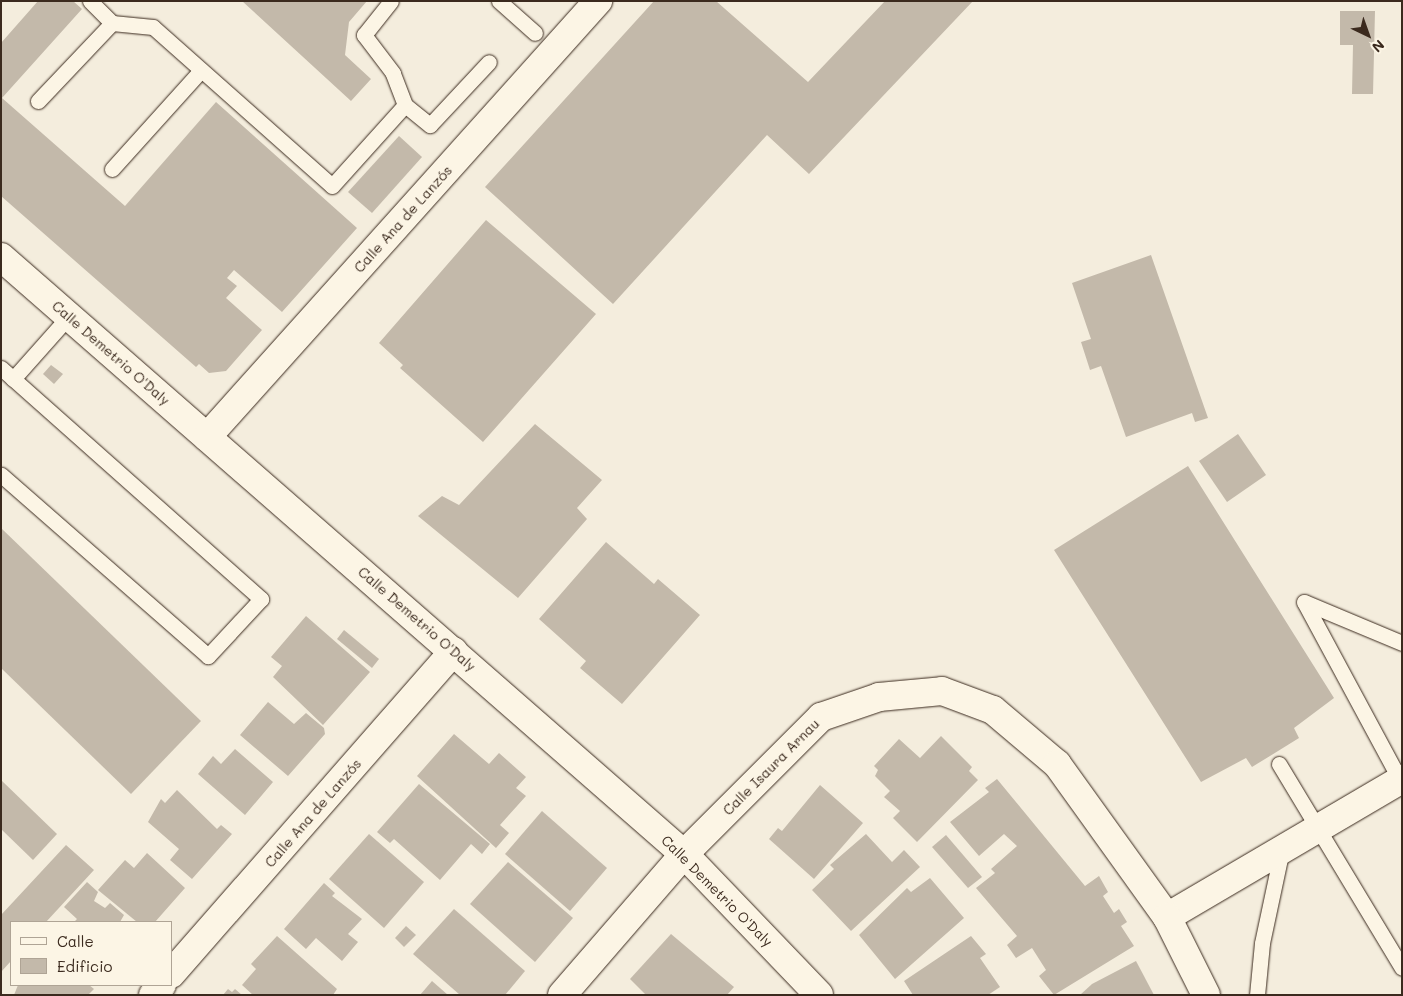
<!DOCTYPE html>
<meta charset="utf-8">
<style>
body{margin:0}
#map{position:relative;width:1403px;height:996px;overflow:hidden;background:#f4eddd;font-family:Mali,sans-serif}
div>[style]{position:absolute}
.building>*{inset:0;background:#c3b9aa}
.roads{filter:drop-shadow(0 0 1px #3b2a1e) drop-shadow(0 0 1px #3b2a1e)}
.service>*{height:15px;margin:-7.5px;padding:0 7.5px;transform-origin:7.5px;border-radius:7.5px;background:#fcf5e5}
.minor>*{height:28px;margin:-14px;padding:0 14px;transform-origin:14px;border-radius:14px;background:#fcf5e5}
span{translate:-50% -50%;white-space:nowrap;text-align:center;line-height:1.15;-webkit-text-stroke:4px #fcf5e5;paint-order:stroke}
.street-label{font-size:14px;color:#3b2a1e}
.frame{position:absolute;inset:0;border:2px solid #3b2a1e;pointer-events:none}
.legend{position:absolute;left:10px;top:921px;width:162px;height:65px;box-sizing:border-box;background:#fcf5e5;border:1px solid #afa495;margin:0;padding:6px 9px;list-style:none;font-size:15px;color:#3b2a1e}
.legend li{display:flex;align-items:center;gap:10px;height:25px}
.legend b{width:25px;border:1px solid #afa495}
.north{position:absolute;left:1343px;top:10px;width:50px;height:50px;-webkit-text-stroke:4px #fcf5e5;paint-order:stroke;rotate:138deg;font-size:14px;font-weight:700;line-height:20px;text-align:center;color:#3b2a1e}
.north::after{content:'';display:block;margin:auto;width:18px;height:22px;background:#3b2a1e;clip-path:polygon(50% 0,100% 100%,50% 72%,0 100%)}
</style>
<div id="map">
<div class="building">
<div style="clip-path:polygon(38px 1px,73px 1px,82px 9px,2px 98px,125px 206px,216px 102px,357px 228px,282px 312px,234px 270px,227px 278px,237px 286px,226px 298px,262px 330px,226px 371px,209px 373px,199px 364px,196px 367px,1px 196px,1px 43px)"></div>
<div style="clip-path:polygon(242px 1px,367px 1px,349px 22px,345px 55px,371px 79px,351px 101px)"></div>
<div style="clip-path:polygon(654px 1px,716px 1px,808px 82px,885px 1px,973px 1px,809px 174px,767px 135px,613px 304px,485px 187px)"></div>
<div style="clip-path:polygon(1340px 11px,1375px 11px,1373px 94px,1352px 94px,1353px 45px,1340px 45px)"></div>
<div style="clip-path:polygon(399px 136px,422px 157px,372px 213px,348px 192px)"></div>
<div style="clip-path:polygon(486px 220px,596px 314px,483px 442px,400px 368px,403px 365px,379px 343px)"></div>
<div style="clip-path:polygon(1151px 255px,1208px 418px,1195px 422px,1192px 413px,1126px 437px,1101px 366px,1090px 370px,1081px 342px,1091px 339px,1072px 283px)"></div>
<div style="clip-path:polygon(51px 365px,63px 374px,54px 384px,43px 374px)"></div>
<div style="clip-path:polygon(535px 424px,602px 480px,577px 508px,587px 519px,518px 598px,418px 516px,442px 496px,459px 505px)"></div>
<div style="clip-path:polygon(1238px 434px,1266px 475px,1227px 502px,1199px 461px)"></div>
<div style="clip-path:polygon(1188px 466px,1334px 698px,1294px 728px,1299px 738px,1252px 767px,1246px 758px,1201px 782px,1054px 550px)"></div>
<div style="clip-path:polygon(1px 528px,201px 721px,131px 794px,1px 668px)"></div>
<div style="clip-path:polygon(606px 542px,654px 584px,658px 579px,700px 615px,622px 704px,580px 668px,586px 661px,539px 619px)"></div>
<div style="clip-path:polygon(306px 616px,370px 672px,323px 725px,273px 677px,282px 666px,271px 657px)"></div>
<div style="clip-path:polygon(344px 630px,379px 659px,372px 668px,337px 639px)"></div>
<div style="clip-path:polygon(268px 702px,294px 724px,306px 713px,324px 728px,325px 734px,288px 776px,240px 735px)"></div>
<div style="clip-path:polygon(454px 734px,489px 764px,499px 753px,526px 777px,516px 788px,526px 796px,500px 825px,509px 833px,496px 848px,417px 776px)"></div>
<div style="clip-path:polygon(941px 736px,972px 767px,969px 771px,978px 780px,917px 842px,893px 818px,900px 811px,884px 797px,890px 791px,875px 776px,878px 770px,874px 766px,899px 739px,920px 758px)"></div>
<div style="clip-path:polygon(235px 749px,273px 782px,245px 815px,198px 774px,213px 756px,221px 764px)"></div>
<div style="clip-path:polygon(997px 779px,1085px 886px,1099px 876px,1108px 892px,1103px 896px,1114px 913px,1119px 909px,1127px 922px,1121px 926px,1134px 946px,1054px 995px,1039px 976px,1046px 970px,1032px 948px,1016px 958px,1007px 945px,1017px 936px,976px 888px,995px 873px,991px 869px,1017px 846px,1004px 834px,979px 856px,950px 822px,989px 792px,985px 788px)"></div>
<div style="clip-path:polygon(1px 780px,57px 834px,33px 860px,1px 829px)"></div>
<div style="clip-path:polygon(419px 784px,490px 844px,482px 854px,471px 844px,440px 880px,394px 839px,390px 843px,377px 832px)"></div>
<div style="clip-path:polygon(820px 785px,863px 823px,814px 879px,769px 839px,778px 828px,782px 831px)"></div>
<div style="clip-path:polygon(177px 790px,217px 829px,221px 825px,232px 834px,192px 879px,170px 860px,179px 849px,148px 822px,161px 799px,165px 803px)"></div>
<div style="clip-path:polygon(542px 811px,607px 868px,570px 911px,505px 854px)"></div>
<div style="clip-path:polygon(369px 834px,424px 882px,384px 928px,329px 879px)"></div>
<div style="clip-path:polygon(866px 834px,892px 862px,904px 850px,920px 867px,851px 931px,812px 890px,834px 869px,830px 865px)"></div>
<div style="clip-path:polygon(946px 835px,982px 877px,968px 888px,932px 847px)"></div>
<div style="clip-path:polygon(66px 845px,94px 870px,46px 922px,11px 922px,11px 961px,1px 972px,1px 915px)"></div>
<div style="clip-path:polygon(147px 853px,185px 888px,155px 922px,137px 922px,98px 890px,125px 860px,134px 868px)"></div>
<div style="clip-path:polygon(508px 862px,573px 918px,535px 962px,470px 904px)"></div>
<div style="clip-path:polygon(930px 878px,964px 918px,895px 979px,859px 935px,907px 888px,911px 892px)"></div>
<div style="clip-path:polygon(87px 882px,98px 892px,94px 901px,105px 908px,110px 903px,124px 915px,120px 922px,74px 922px,77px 919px,64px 907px)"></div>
<div style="clip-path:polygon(324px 883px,335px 893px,332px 896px,362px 919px,348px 934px,358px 942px,342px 961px,316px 938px,306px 949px,284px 929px)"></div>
<div style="clip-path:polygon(454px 909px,525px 971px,505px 995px,460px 995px,413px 954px)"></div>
<div style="clip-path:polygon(406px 926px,416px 935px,404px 947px,395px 938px)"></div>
<div style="clip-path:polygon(671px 934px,734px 987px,727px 995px,646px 995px,630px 979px)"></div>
<div style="clip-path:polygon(277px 936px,337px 989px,333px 995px,253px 995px,242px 985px,256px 969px,251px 964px)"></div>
<div style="clip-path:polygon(971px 936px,986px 954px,980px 958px,1000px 987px,988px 995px,913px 995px,904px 981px)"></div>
<div style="clip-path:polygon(1136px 961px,1154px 995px,1080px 995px,1092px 984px)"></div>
<div style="clip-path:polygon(432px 981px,448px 995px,420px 995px)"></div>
<div style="clip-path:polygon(18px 985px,89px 985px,94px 989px,88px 995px,14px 995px)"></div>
<div style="clip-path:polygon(228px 989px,232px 992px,235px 989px,242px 995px,223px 995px)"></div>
</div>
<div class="roads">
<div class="service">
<div style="left:90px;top:1px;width:31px;rotate:45deg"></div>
<div style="left:112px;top:23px;width:41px;rotate:5.6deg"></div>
<div style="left:153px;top:27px;width:239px;rotate:41.6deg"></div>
<div style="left:332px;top:186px;width:109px;rotate:-48deg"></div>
<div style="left:405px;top:105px;width:34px;rotate:-111deg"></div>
<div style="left:393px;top:73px;width:48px;rotate:-127.3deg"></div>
<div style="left:364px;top:35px;width:43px;rotate:-51.5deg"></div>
<div style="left:499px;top:1px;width:48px;rotate:41.6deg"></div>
<div style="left:38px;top:101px;width:108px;rotate:-46.5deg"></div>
<div style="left:405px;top:105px;width:32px;rotate:39deg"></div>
<div style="left:430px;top:125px;width:86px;rotate:-46.9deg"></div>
<div style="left:112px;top:169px;width:133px;rotate:-48deg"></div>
<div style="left:1px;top:368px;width:348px;rotate:41.6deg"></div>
<div style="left:261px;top:599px;width:78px;rotate:132.9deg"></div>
<div style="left:208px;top:656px;width:275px;rotate:-138.8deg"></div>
<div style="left:13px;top:379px;width:84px;rotate:-48.4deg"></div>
<div style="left:1279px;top:764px;width:238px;rotate:58.9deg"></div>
<div style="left:1400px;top:780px;width:202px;rotate:-118.3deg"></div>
<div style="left:1304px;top:602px;width:106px;rotate:22.7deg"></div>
<div style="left:1257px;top:995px;width:52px;rotate:-84.5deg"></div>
<div style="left:1262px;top:943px;width:96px;rotate:-78deg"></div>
</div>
<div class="minor">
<div style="left:1px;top:257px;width:907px;rotate:41.16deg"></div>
<div style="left:684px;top:854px;width:195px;rotate:46.2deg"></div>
<div style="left:207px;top:437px;width:586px;rotate:-48.11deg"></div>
<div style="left:1167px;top:917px;width:273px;rotate:-30.4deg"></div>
<div style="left:171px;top:974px;width:429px;rotate:-48.8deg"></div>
<div style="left:153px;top:995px;width:13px;rotate:-48deg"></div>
<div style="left:562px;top:995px;width:186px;rotate:-49.1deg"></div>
<div style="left:684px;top:854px;width:194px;rotate:-45deg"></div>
<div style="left:821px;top:717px;width:61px;rotate:-19deg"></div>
<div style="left:879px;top:697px;width:63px;rotate:-5.4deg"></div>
<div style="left:942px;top:691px;width:54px;rotate:20.4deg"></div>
<div style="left:993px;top:710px;width:84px;rotate:40.2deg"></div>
<div style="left:1057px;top:764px;width:188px;rotate:54.3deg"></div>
<div style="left:1167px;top:917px;width:87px;rotate:63.4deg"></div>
</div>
</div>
<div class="street-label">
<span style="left:403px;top:219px;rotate:-48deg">Calle Ana de Lanzós</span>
<span style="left:111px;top:353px;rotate:41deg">Calle Demetrio O'Daly</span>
<span style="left:417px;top:619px;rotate:41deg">Calle Demetrio O'Daly</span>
<span style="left:771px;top:767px;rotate:-45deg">Calle Isaura Arnau</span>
<span style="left:313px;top:813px;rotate:-49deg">Calle Ana de Lanzós</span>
<span style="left:717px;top:891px;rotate:45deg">Calle Demetrio O'Daly</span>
</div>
<div class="frame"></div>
<ul class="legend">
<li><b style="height:6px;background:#fcf5e5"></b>Calle</li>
<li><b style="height:14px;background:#c3b9aa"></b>Edificio</li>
</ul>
<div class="north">N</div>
</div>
